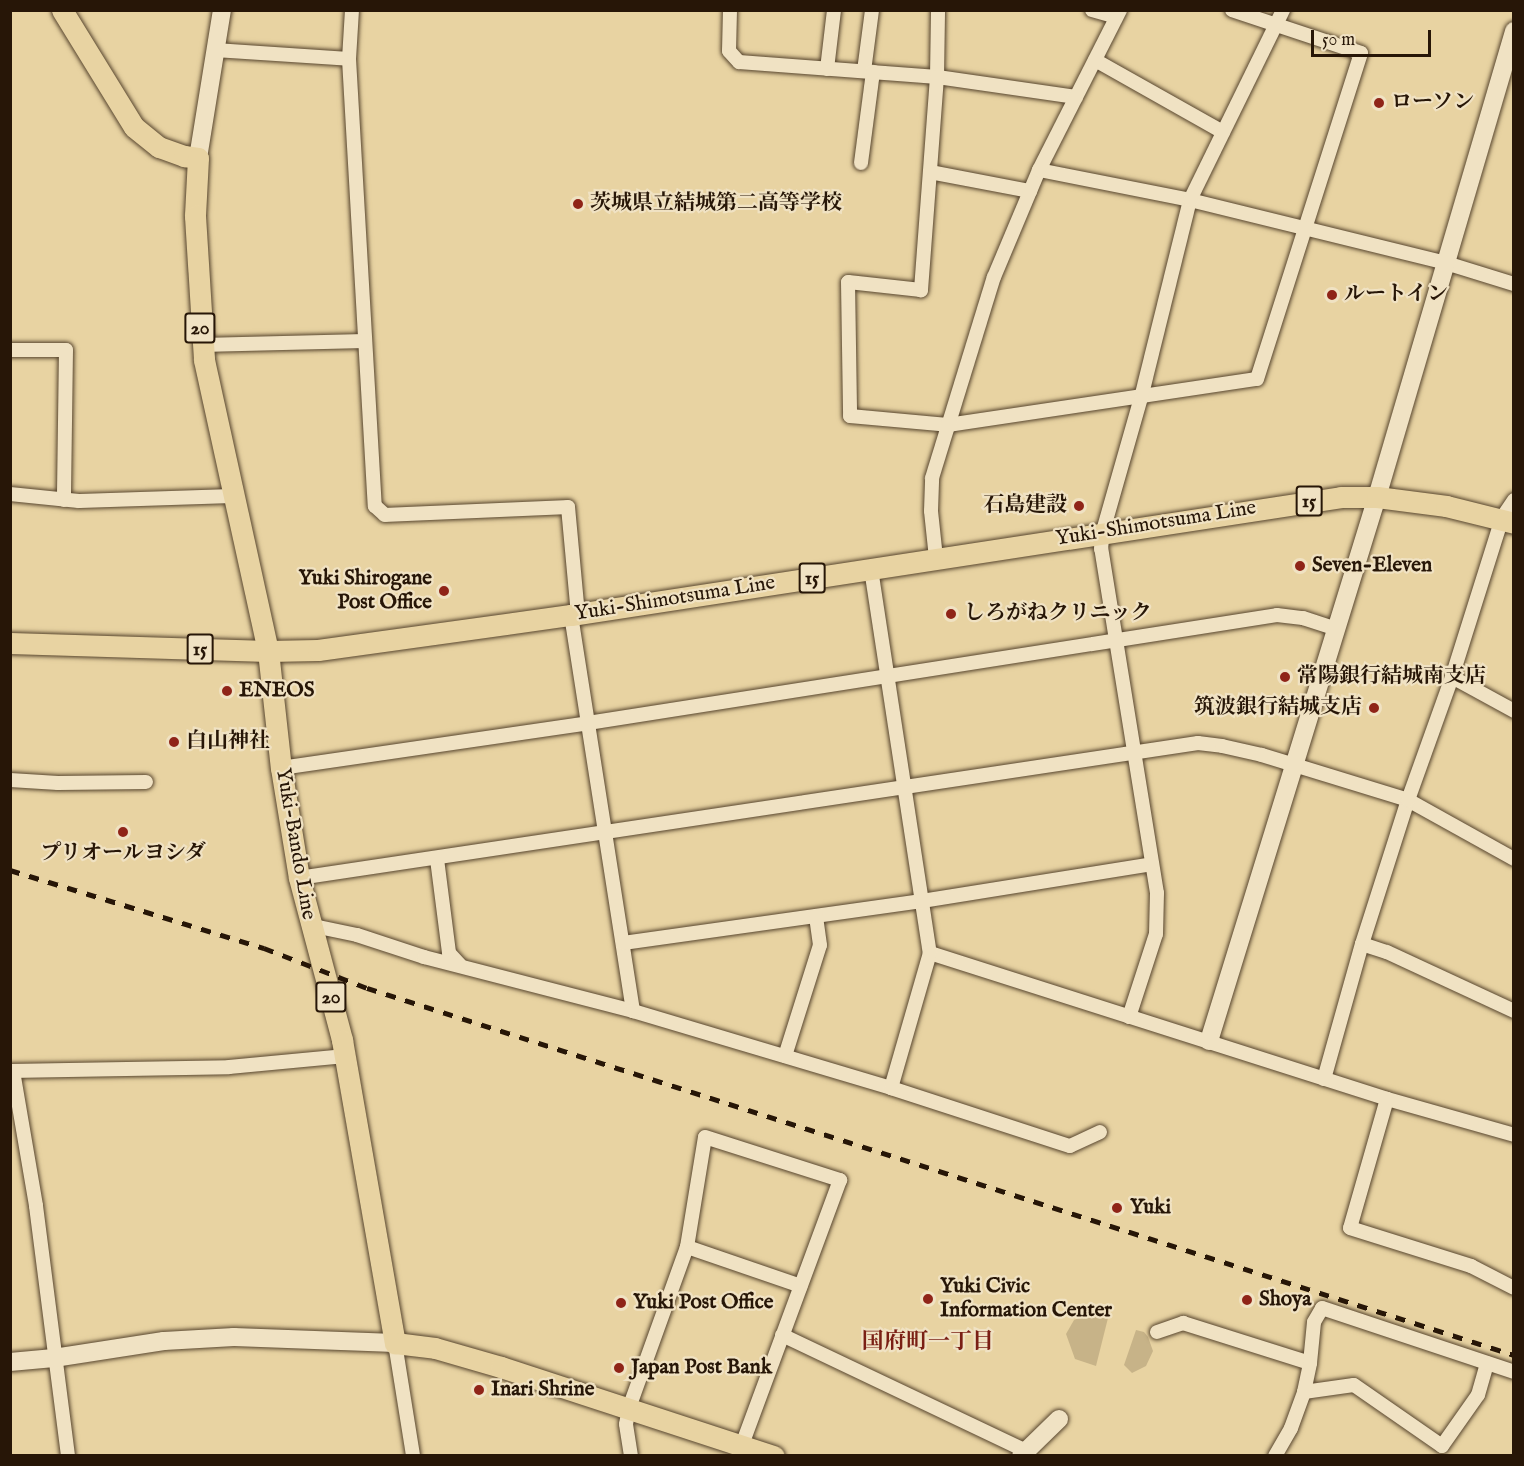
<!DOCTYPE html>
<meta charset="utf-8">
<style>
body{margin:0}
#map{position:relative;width:1524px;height:1466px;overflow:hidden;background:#e8d3a2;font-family:"IM FELL English","Noto Serif JP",serif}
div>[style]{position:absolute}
.green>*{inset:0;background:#c7b388}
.roads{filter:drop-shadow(0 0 2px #57452e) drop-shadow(0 0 2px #57452e)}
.street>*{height:14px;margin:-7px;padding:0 7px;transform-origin:7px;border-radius:7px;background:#f0e2c3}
.secondary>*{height:18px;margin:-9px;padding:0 9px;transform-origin:9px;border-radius:9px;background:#f0e2c3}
.primary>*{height:21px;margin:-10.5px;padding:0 10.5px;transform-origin:10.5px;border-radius:10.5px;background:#e8d3a2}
.rail>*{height:4.5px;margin-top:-2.25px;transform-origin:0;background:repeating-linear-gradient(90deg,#271607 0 10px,transparent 0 20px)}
.dots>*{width:16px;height:16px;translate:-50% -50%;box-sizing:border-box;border:3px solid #f0e2c3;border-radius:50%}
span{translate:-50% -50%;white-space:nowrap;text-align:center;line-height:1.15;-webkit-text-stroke:4.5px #f0e2c3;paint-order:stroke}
.shield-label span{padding:2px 4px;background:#f0e2c3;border:2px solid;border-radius:4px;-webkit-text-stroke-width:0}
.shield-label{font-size:20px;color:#271607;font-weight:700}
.poi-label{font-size:21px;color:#271607;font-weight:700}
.left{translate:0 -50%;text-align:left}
.right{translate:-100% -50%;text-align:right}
.street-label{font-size:21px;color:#271607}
.neighbourhood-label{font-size:22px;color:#7a1f14;font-weight:700}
.frame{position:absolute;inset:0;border:12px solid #271607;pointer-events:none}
.scale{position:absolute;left:1311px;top:30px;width:120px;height:27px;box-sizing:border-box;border:3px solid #271607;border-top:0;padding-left:8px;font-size:18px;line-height:21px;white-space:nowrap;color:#271607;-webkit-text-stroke:4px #f0e2c3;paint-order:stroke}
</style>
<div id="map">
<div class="green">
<div style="clip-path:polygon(1090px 1313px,1108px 1318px,1096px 1366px,1075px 1359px,1066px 1334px,1074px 1320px)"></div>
<div style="clip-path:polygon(1136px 1330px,1144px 1332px,1148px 1337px,1153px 1351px,1146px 1366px,1132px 1373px,1124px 1365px)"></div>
</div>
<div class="roads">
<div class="street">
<div style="left:730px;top:10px;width:41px;rotate:91.4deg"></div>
<div style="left:729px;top:51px;width:15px;rotate:48deg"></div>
<div style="left:739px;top:62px;width:199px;rotate:4.3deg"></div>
<div style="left:937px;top:77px;width:67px;rotate:-89.1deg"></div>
<div style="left:1092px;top:10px;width:25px;rotate:16deg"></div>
<div style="left:215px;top:50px;width:134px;rotate:3.8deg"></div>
<div style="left:349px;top:59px;width:49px;rotate:-86.5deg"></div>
<div style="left:349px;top:59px;width:448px;rotate:86.7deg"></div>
<div style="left:375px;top:506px;width:13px;rotate:42deg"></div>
<div style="left:385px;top:515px;width:183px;rotate:-2.5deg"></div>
<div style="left:568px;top:507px;width:107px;rotate:84.7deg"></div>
<div style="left:1095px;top:60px;width:147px;rotate:29.4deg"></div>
<div style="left:827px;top:69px;width:59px;rotate:-83.2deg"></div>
<div style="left:864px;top:71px;width:62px;rotate:-82.5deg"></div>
<div style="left:1076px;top:97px;width:140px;rotate:-171.8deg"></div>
<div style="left:937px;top:77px;width:214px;rotate:94.3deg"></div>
<div style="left:921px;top:290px;width:73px;rotate:-173.7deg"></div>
<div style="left:848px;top:282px;width:134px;rotate:89.1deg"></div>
<div style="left:850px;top:416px;width:98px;rotate:5.2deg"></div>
<div style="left:948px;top:425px;width:312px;rotate:-8.5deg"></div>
<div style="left:1257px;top:379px;width:342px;rotate:-72.3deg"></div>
<div style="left:1361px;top:53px;width:136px;rotate:-161.6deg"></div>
<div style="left:861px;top:163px;width:92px;rotate:-82.5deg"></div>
<div style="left:1039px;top:170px;width:154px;rotate:11.2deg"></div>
<div style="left:1190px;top:200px;width:264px;rotate:13.8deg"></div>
<div style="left:1446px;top:263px;width:71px;rotate:17.2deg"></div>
<div style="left:930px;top:172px;width:102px;rotate:10.8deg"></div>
<div style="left:201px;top:345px;width:164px;rotate:-1.4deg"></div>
<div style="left:10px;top:350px;width:56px"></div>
<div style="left:66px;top:350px;width:150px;rotate:90.8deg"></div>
<div style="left:10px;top:494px;width:69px;rotate:5.8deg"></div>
<div style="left:79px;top:501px;width:154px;rotate:-1.9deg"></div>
<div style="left:936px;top:558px;width:47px;rotate:-96.1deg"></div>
<div style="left:931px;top:511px;width:33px;rotate:-88deg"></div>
<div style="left:932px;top:478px;width:210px;rotate:-72.9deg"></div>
<div style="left:994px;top:277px;width:116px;rotate:-67.2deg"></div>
<div style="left:1039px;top:170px;width:179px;rotate:-63.1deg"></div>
<div style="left:871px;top:569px;width:389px;rotate:81.3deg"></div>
<div style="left:930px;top:953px;width:480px;rotate:17.7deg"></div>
<div style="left:1387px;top:1099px;width:132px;rotate:15.8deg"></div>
<div style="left:571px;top:615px;width:401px;rotate:81.1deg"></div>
<div style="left:1452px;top:677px;width:71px;rotate:28.7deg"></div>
<div style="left:281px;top:768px;width:310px;rotate:-8.3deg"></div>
<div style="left:588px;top:723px;width:697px;rotate:-8.91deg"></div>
<div style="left:1277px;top:615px;width:26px;rotate:7deg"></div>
<div style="left:1303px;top:618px;width:35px;rotate:18deg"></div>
<div style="left:10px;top:780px;width:48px;rotate:3.6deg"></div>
<div style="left:58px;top:783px;width:88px;rotate:-0.7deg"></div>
<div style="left:437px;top:859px;width:95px;rotate:82.7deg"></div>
<div style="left:449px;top:953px;width:16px;rotate:47deg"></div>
<div style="left:299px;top:878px;width:909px;rotate:-8.54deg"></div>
<div style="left:1198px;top:743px;width:24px;rotate:7deg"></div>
<div style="left:1222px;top:746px;width:41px;rotate:12.7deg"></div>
<div style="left:1262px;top:755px;width:153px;rotate:17.1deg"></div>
<div style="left:1408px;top:800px;width:121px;rotate:29.1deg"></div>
<div style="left:309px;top:925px;width:49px;rotate:11.8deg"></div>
<div style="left:357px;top:935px;width:71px;rotate:18.2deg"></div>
<div style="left:424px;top:957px;width:216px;rotate:14.5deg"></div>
<div style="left:633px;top:1011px;width:269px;rotate:16.6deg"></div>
<div style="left:891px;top:1088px;width:188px;rotate:18deg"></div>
<div style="left:1070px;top:1146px;width:33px;rotate:-25deg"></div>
<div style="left:623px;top:943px;width:302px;rotate:-8deg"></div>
<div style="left:922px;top:901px;width:233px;rotate:-9.1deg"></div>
<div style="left:1362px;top:944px;width:26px;rotate:18deg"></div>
<div style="left:1387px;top:952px;width:140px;rotate:24.9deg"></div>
<div style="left:1129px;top:1017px;width:87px;rotate:-72deg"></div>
<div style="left:1156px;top:934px;width:41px;rotate:-88.6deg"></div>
<div style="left:1157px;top:893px;width:349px;rotate:-99.2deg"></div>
<div style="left:1101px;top:549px;width:18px;rotate:-84deg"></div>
<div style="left:1103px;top:531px;width:138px;rotate:-74.1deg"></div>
<div style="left:1141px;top:398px;width:204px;rotate:-76.1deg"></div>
<div style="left:1190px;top:200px;width:212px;rotate:-63.9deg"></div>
<div style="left:785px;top:1056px;width:116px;rotate:-72.5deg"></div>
<div style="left:820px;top:945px;width:29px;rotate:-98deg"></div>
<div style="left:10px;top:1071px;width:219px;rotate:-1deg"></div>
<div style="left:229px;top:1067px;width:117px;rotate:-5.4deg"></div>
<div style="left:13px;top:1071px;width:137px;rotate:80.3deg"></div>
<div style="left:36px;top:1206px;width:252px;rotate:82.7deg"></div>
<div style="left:1324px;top:1079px;width:140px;rotate:-74.3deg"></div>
<div style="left:1362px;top:944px;width:151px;rotate:-72.3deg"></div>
<div style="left:1408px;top:800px;width:131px;rotate:-70.3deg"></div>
<div style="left:1452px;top:677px;width:167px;rotate:-72.5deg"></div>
<div style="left:1502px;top:518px;width:22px;rotate:-56deg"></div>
<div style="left:891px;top:1088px;width:141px;rotate:-73.9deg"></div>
<div style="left:1387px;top:1099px;width:134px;rotate:106deg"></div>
<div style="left:1350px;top:1228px;width:127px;rotate:17.4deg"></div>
<div style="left:1471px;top:1266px;width:48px;rotate:27.1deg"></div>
<div style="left:687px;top:1247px;width:120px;rotate:18.9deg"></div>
<div style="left:1157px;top:1332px;width:28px;rotate:-19deg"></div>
<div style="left:1183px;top:1323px;width:133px;rotate:17.5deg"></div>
<div style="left:782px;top:1335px;width:270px;rotate:25.4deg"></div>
<div style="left:395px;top:1343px;width:114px;rotate:80.9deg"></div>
<div style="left:1304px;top:1392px;width:50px;rotate:-8deg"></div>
<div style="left:1354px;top:1385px;width:107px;rotate:34.7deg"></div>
<div style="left:1442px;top:1446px;width:62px;rotate:-54.8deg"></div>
<div style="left:1478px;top:1395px;width:33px;rotate:-74deg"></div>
<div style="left:631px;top:1456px;width:32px;rotate:-99deg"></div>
<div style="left:626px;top:1424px;width:16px;rotate:-79deg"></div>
<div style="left:629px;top:1408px;width:171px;rotate:-70.2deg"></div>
<div style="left:687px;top:1247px;width:111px;rotate:-80.7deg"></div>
<div style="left:705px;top:1137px;width:142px;rotate:17.7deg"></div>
<div style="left:840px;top:1180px;width:283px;rotate:110.3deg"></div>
<div style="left:1275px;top:1456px;width:32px;rotate:-60deg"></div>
<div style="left:1291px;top:1428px;width:38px;rotate:-70deg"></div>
<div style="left:1304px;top:1392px;width:30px;rotate:-78deg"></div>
<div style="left:1310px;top:1363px;width:41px;rotate:-84.4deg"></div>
<div style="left:1314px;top:1322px;width:16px;rotate:-60deg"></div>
<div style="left:1322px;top:1308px;width:202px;rotate:18.4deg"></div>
</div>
<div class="secondary">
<div style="left:198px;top:158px;width:150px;rotate:-80.8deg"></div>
<div style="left:1209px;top:1041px;width:569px;rotate:-72.84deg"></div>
<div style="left:1377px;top:497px;width:486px;rotate:-73.6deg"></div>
<div style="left:10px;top:1362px;width:44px;rotate:-5.2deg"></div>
<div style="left:54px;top:1358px;width:111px;rotate:-8.8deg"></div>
<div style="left:164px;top:1341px;width:70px;rotate:-3.3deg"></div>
<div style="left:234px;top:1337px;width:161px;rotate:2.1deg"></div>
<div style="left:1021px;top:1456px;width:53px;rotate:-44.2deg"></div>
</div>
<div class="primary">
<div style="left:62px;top:10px;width:137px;rotate:58.4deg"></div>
<div style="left:134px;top:127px;width:32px;rotate:39deg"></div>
<div style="left:159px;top:147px;width:27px;rotate:20deg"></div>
<div style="left:184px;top:156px;width:14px;rotate:8deg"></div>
<div style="left:198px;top:158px;width:58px;rotate:93deg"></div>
<div style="left:195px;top:216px;width:144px;rotate:86.4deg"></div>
<div style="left:204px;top:360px;width:298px;rotate:77.6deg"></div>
<div style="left:268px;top:651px;width:118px;rotate:83.7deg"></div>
<div style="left:281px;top:768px;width:111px;rotate:80.7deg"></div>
<div style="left:299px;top:878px;width:168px;rotate:75.1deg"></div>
<div style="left:342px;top:1040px;width:308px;rotate:80.1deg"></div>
<div style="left:395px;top:1343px;width:40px;rotate:7.1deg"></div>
<div style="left:435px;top:1348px;width:69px;rotate:16.1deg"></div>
<div style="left:501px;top:1367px;width:287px;rotate:18.1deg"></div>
<div style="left:10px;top:643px;width:258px;rotate:1.8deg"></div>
<div style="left:268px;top:651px;width:50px;rotate:-1.1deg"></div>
<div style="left:318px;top:650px;width:255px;rotate:-7.9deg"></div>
<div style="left:571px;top:615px;width:779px;rotate:-8.71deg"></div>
<div style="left:1341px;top:497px;width:36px"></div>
<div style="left:1377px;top:497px;width:70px;rotate:7.4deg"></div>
<div style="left:1446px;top:506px;width:70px;rotate:14deg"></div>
</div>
</div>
<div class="rail">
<div style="left:10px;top:870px;width:266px;rotate:17.1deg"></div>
<div style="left:264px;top:948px;width:110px;rotate:21.2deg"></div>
<div style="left:367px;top:988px;width:1204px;rotate:17.74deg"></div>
</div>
<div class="dots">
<div style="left:1379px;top:103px;background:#8f2418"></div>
<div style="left:578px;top:204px;background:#8f2418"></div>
<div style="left:1332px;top:295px;background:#8f2418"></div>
<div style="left:1079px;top:506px;background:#8f2418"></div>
<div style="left:1300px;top:566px;background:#8f2418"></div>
<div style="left:444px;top:591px;background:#8f2418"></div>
<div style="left:951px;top:614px;background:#8f2418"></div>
<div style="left:1285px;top:677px;background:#8f2418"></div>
<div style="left:227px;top:691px;background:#8f2418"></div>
<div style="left:1374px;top:708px;background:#8f2418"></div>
<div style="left:174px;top:742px;background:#8f2418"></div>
<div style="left:123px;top:832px;background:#8f2418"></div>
<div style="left:1117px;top:1208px;background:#8f2418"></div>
<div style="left:928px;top:1299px;background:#8f2418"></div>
<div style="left:1247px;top:1300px;background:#8f2418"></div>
<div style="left:621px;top:1303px;background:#8f2418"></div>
<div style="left:619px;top:1368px;background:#8f2418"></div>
<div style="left:479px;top:1390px;background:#8f2418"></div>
</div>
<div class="shield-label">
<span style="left:200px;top:328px">20</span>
<span style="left:1309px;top:501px">15</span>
<span style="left:812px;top:578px">15</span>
<span style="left:200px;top:649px">15</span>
<span style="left:331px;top:997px">20</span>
</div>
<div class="poi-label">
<span class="left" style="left:1391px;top:103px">ローソン</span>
<span class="left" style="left:590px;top:204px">茨城県立結城第二高等学校</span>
<span class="left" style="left:1344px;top:295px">ルートイン</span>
<span class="right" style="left:1067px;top:506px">石島建設</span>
<span class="left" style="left:1312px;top:566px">Seven-Eleven</span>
<span class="right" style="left:432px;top:591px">Yuki Shirogane<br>Post Office</span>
<span class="left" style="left:964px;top:614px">しろがねクリニック</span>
<span class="left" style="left:1297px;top:677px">常陽銀行結城南支店</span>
<span class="left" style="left:239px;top:691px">ENEOS</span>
<span class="right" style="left:1362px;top:708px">筑波銀行結城支店</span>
<span class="left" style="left:186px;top:742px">白山神社</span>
<span style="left:123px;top:854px">プリオールヨシダ</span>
<span class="left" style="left:1130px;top:1208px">Yuki</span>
<span class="left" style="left:940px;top:1299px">Yuki Civic<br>Information Center</span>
<span class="left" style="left:1259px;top:1300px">Shoya</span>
<span class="left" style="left:633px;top:1303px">Yuki Post Office</span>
<span class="left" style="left:631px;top:1368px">Japan Post Bank</span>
<span class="left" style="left:491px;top:1390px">Inari Shrine</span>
</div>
<div class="street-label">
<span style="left:1156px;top:524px;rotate:-9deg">Yuki-Shimotsuma Line</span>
<span style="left:675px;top:599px;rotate:-9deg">Yuki-Shimotsuma Line</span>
<span style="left:295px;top:844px;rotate:80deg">Yuki-Bando Line</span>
</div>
<div class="neighbourhood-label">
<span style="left:928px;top:1343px">国府町一丁目</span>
</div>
<div class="frame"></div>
<div class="scale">50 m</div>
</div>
